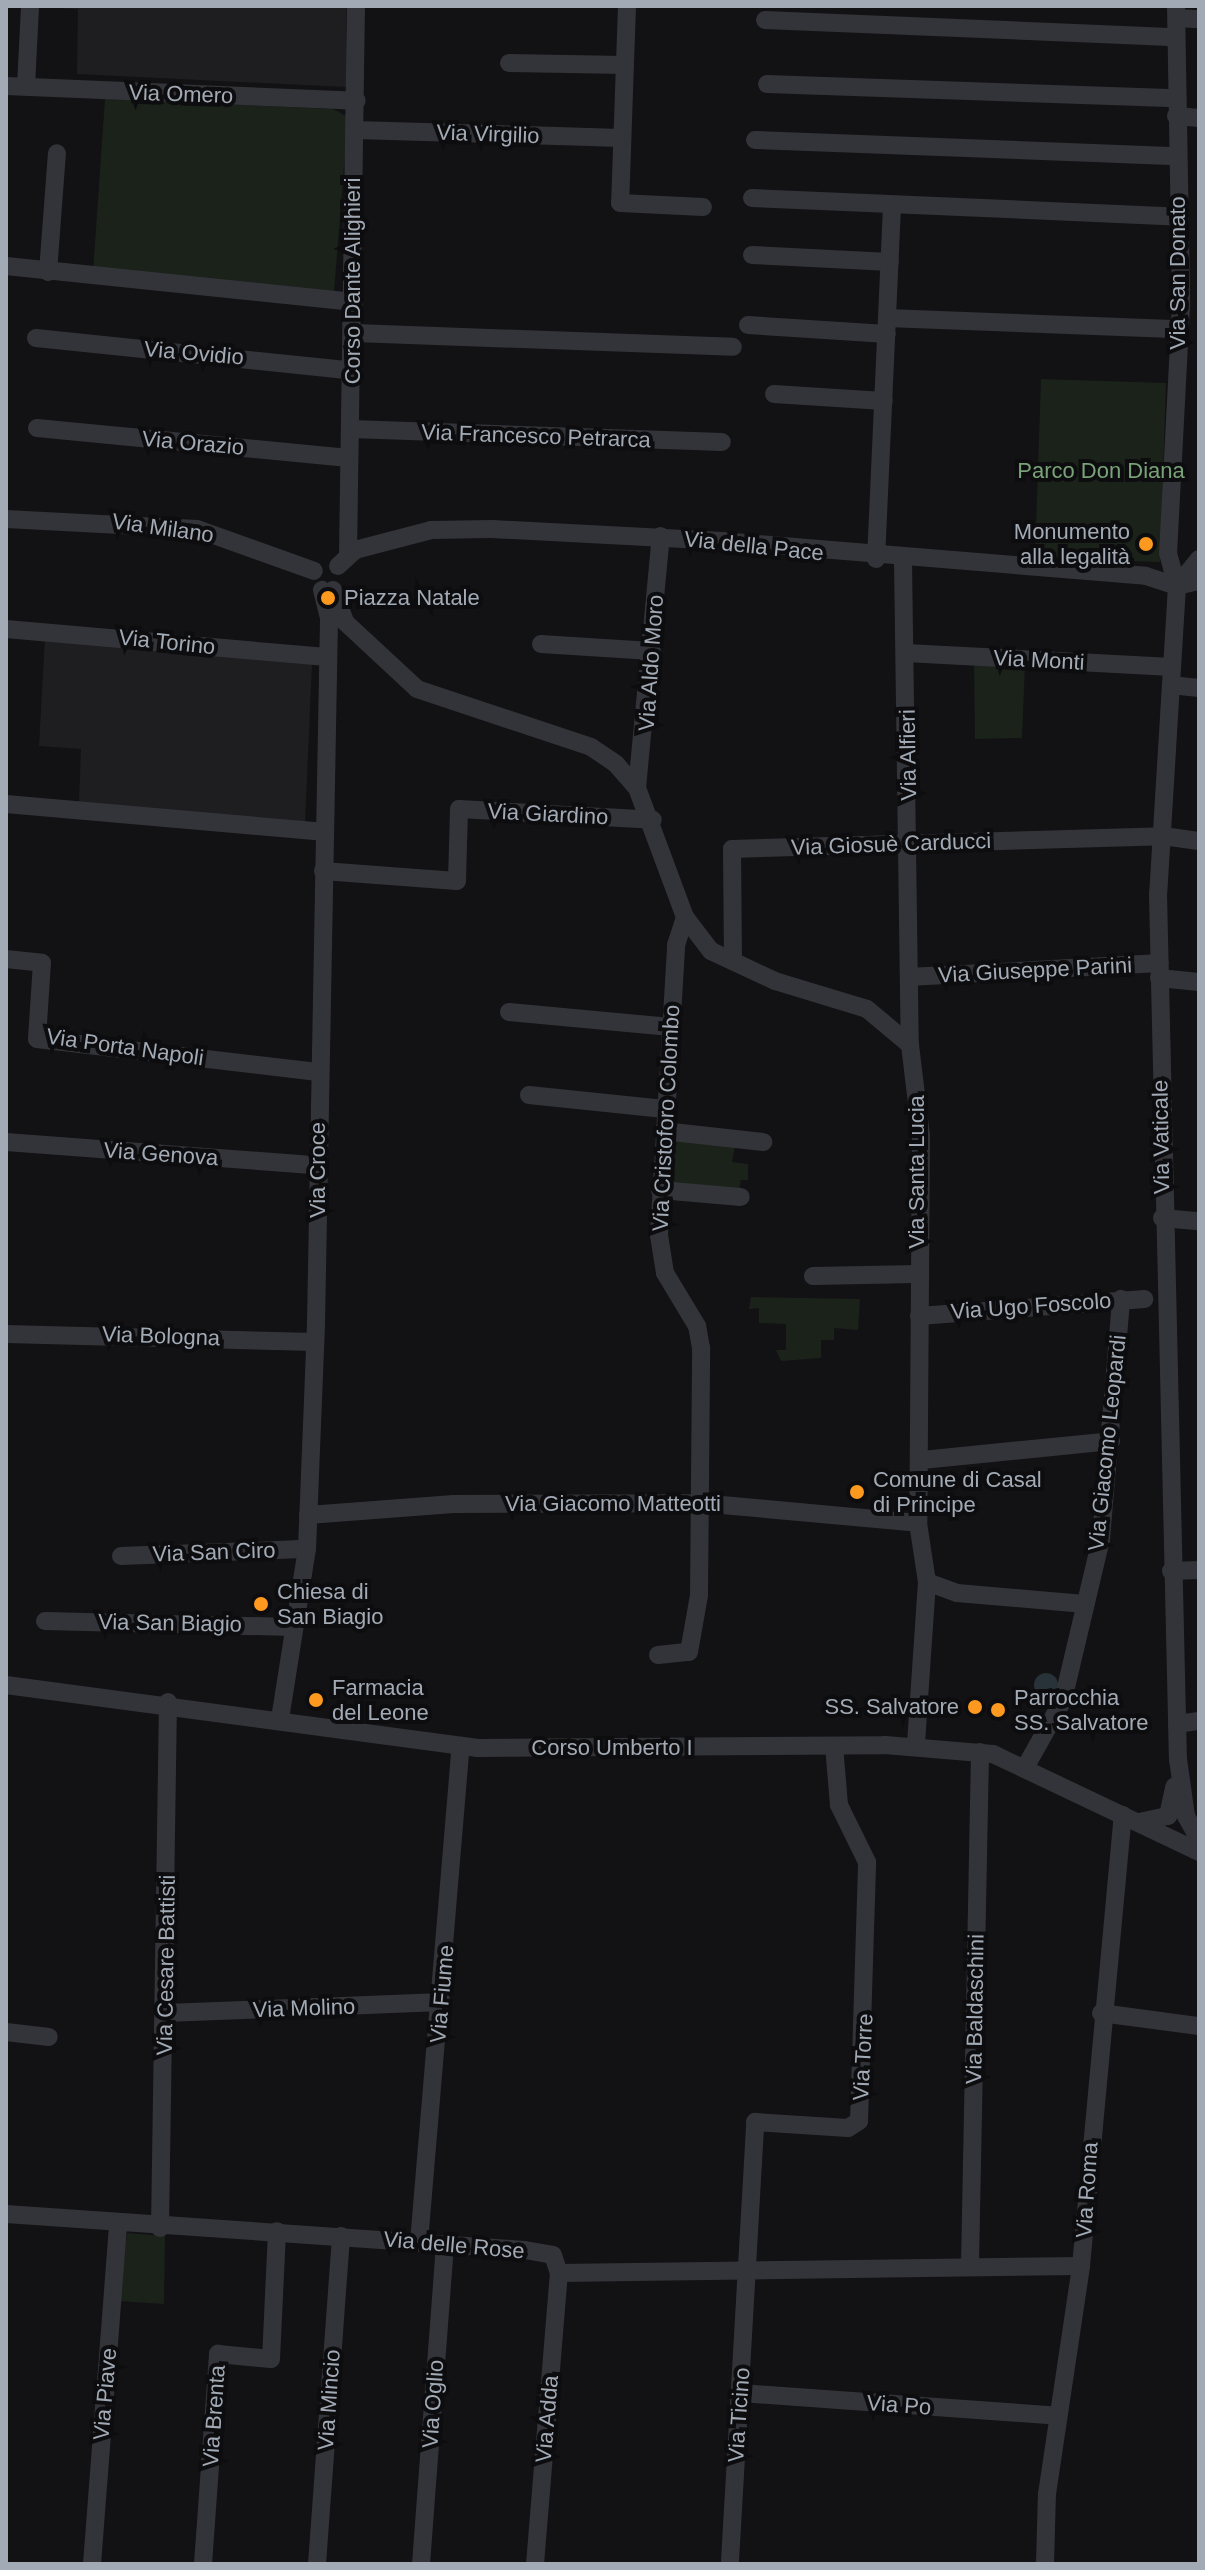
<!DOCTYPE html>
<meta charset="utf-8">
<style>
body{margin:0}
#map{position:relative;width:1205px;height:2570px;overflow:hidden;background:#121214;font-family:Helvetica,sans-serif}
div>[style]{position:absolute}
.built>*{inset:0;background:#1e1e21}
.green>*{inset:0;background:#1a221a}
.water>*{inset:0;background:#273338}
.round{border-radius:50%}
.minor>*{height:18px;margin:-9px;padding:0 9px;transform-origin:9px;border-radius:9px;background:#333439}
.dots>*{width:22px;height:22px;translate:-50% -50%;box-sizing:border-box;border:4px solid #0d0d0f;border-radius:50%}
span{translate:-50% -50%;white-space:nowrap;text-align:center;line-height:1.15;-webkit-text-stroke:8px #0d0d0f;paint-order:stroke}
.street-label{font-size:22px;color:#a2aab5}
.park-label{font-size:22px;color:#7aa278}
.poi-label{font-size:22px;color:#a2aab5}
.right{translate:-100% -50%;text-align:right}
.left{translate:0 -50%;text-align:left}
.frame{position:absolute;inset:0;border:8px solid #a2aab5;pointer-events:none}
</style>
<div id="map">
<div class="built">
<div style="clip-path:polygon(346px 6px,346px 87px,77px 74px,78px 9px,36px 7px)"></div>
<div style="clip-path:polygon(45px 637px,312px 663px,305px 823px,79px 802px,81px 749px,39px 746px)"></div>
</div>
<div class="green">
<div style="clip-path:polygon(105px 99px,333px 109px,348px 117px,334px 292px,93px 272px)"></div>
<div style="clip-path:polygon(1041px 379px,1166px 383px,1160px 562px,1035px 558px)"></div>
<div style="clip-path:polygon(974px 662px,1025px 664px,1022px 738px,975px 739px)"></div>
<div style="clip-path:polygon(671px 1139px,735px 1146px,732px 1162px,748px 1164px,748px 1180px,741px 1180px,739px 1190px,670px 1184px)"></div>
<div style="clip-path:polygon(751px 1297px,860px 1299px,858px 1330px,834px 1328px,834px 1340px,821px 1340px,821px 1358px,781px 1361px,776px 1350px,786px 1350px,786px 1324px,759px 1323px,759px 1308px,749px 1309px)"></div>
<div style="clip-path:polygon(127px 2233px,165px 2236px,164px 2304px,119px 2301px)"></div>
</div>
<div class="water">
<div class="round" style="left:1034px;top:1673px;width:24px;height:24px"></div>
</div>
<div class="minor">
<div style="left:627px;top:6px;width:197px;rotate:92deg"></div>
<div style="left:620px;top:203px;width:83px;rotate:2.8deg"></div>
<div style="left:1176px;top:6px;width:300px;rotate:89deg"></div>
<div style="left:1181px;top:306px;width:247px;rotate:93deg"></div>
<div style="left:1168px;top:553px;width:34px;rotate:75deg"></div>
<div style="left:1177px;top:18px;width:22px;rotate:3deg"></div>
<div style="left:765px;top:20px;width:411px;rotate:2.4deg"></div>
<div style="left:509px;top:63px;width:116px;rotate:1deg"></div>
<div style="left:767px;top:84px;width:409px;rotate:2deg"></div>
<div style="left:6px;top:86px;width:351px;rotate:2.4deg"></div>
<div style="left:26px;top:86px;width:80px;rotate:-87.1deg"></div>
<div style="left:1176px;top:116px;width:23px;rotate:5deg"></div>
<div style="left:355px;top:130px;width:266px;rotate:1.7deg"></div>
<div style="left:755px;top:140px;width:422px;rotate:2.2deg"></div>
<div style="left:752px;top:198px;width:428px;rotate:2.5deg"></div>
<div style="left:752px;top:255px;width:138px;rotate:2.9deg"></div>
<div style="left:6px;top:266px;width:350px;rotate:5.9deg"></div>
<div style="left:48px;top:272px;width:119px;rotate:-85.7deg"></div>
<div style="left:887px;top:318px;width:292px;rotate:2.2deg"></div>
<div style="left:748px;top:325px;width:139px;rotate:3.7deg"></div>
<div style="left:355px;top:333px;width:378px;rotate:2.1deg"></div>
<div style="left:36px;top:338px;width:319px;rotate:5.9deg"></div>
<div style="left:774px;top:394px;width:110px;rotate:3.6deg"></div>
<div style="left:37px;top:428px;width:313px;rotate:5.5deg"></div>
<div style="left:351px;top:429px;width:371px;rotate:2deg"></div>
<div style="left:6px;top:519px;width:191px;rotate:3deg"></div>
<div style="left:197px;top:529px;width:124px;rotate:19.7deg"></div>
<div style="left:348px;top:555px;width:549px;rotate:-89.17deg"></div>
<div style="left:876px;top:559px;width:354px;rotate:-87.4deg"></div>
<div style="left:1199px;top:559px;width:35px;rotate:129deg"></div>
<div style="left:1177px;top:586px;width:309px;rotate:93.5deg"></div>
<div style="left:1158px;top:894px;width:865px;rotate:88.68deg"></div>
<div style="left:1178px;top:1759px;width:58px;rotate:82deg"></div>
<div style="left:1186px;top:1816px;width:26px;rotate:61deg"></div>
<div style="left:903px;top:561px;width:484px;rotate:89.2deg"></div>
<div style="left:338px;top:566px;width:23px;rotate:-43deg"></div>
<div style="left:355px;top:550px;width:79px;rotate:-14.7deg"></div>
<div style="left:431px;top:530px;width:61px;rotate:-0.9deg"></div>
<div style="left:492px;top:529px;width:230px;rotate:3deg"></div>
<div style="left:722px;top:541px;width:425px;rotate:4.7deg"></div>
<div style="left:1146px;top:576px;width:33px;rotate:18deg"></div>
<div style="left:1177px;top:586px;width:23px;rotate:-13deg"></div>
<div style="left:333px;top:590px;width:34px;rotate:69deg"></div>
<div style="left:345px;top:622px;width:98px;rotate:42.9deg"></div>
<div style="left:417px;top:689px;width:183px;rotate:18.4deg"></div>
<div style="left:591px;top:747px;width:30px;rotate:34deg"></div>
<div style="left:616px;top:764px;width:32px;rotate:49deg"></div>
<div style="left:637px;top:788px;width:138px;rotate:69.6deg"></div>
<div style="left:685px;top:917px;width:43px;rotate:52.6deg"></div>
<div style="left:711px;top:951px;width:71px;rotate:25.1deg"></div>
<div style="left:775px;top:981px;width:96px;rotate:16.9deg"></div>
<div style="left:867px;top:1009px;width:56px;rotate:39.9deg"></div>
<div style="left:910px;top:1045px;width:92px;rotate:83.1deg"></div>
<div style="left:921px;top:1136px;width:387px;rotate:90.4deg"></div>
<div style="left:918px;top:1523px;width:60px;rotate:81.3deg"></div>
<div style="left:927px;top:1582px;width:163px;rotate:93.9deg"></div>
<div style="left:6px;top:629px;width:322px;rotate:5deg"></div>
<div style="left:541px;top:644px;width:111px;rotate:3.6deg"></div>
<div style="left:906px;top:653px;width:266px;rotate:3deg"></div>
<div style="left:1171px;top:685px;width:28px;rotate:6deg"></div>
<div style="left:637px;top:788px;width:253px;rotate:-84.6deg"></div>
<div style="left:6px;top:804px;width:318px;rotate:5deg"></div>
<div style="left:323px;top:871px;width:134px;rotate:4.3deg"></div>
<div style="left:457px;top:881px;width:72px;rotate:-88.4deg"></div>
<div style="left:459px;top:809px;width:194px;rotate:3.2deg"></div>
<div style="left:6px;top:959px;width:36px;rotate:6deg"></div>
<div style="left:42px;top:963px;width:76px;rotate:93.8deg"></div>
<div style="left:37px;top:1039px;width:285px;rotate:6.7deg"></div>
<div style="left:733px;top:961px;width:112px;rotate:-90.5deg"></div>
<div style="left:732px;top:849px;width:431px;rotate:-1.7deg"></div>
<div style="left:1163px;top:836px;width:36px;rotate:8deg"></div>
<div style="left:909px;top:977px;width:251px;rotate:-3.2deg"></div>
<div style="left:1159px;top:978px;width:40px;rotate:5.7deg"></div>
<div style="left:509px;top:1012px;width:162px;rotate:5.3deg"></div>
<div style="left:529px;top:1095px;width:136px;rotate:5.9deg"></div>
<div style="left:663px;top:1131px;width:101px;rotate:6.3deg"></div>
<div style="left:6px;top:1142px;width:310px;rotate:4.3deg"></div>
<div style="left:660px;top:1190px;width:81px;rotate:4.9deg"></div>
<div style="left:1162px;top:1218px;width:37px;rotate:5deg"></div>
<div style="left:813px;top:1276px;width:103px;rotate:-1.1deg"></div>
<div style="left:919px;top:1316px;width:226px;rotate:-4.3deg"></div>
<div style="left:6px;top:1334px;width:309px;rotate:1.5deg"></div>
<div style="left:922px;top:1460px;width:190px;rotate:-5.7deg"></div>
<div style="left:308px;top:1515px;width:146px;rotate:-4.3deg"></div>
<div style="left:454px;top:1504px;width:246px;rotate:-0.2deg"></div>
<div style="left:700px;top:1503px;width:219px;rotate:5.2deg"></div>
<div style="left:121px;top:1556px;width:186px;rotate:-2.2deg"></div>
<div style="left:1171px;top:1571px;width:28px;rotate:-2deg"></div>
<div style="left:927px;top:1582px;width:32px;rotate:20deg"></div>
<div style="left:957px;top:1593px;width:128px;rotate:4.9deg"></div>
<div style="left:45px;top:1621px;width:249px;rotate:1.4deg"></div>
<div style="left:658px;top:1655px;width:31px;rotate:-6deg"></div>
<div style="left:689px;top:1652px;width:58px;rotate:-80deg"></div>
<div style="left:699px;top:1595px;width:247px;rotate:-89.5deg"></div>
<div style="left:701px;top:1348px;width:22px;rotate:-100deg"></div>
<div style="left:697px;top:1326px;width:62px;rotate:-121.1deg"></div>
<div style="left:665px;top:1273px;width:38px;rotate:-99deg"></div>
<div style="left:659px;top:1235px;width:290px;rotate:-86.6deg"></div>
<div style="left:676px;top:945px;width:29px;rotate:-72deg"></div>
<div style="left:6px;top:1685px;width:476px;rotate:7.6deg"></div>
<div style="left:478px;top:1748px;width:407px;rotate:-0.4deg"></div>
<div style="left:885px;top:1745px;width:108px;rotate:4.8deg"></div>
<div style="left:993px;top:1754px;width:228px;rotate:25.4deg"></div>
<div style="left:280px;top:1719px;width:172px;rotate:-81deg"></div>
<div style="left:307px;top:1549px;width:226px;rotate:-87.7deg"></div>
<div style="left:316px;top:1323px;width:705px;rotate:-88.94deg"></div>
<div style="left:329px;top:618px;width:29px;rotate:-104deg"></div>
<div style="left:1177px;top:1724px;width:22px;rotate:-8deg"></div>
<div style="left:1026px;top:1766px;width:76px;rotate:-60.7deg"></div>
<div style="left:1063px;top:1700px;width:165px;rotate:-76.7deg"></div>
<div style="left:1101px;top:1539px;width:241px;rotate:-85.2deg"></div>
<div style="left:1139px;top:1822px;width:30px;rotate:-12deg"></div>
<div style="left:1168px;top:1816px;width:30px;rotate:-78deg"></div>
<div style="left:166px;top:2013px;width:276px;rotate:-2.3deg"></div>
<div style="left:1101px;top:2013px;width:99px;rotate:7.6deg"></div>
<div style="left:6px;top:2032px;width:43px;rotate:6.6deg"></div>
<div style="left:6px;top:2214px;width:520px;rotate:3.97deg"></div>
<div style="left:525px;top:2250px;width:28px;rotate:10deg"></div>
<div style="left:553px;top:2255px;width:19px;rotate:72deg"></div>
<div style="left:559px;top:2273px;width:522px;rotate:-0.77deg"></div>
<div style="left:160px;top:2228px;width:526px;rotate:-89.13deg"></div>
<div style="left:419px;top:2242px;width:498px;rotate:-85.2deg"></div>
<div style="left:970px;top:2265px;width:513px;rotate:-88.88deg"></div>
<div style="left:741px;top:2393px;width:318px;rotate:4.1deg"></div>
<div style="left:730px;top:2561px;width:440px;rotate:-86.7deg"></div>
<div style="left:755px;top:2122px;width:93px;rotate:3.7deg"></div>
<div style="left:848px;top:2128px;width:13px;rotate:-32deg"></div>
<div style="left:859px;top:2121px;width:259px;rotate:-88.2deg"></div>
<div style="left:867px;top:1862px;width:64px;rotate:-116.2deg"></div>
<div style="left:839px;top:1805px;width:59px;rotate:-94.8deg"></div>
<div style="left:92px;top:2564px;width:341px;rotate:-85.6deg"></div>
<div style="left:203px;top:2564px;width:211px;rotate:-85.9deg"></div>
<div style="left:218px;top:2354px;width:53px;rotate:5.4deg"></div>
<div style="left:271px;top:2359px;width:128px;rotate:-87.3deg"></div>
<div style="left:317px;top:2564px;width:329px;rotate:-85.8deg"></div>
<div style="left:421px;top:2564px;width:320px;rotate:-85.7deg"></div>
<div style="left:535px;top:2564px;width:292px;rotate:-85.3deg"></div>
<div style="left:1045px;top:2564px;width:70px;rotate:-88.4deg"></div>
<div style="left:1047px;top:2494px;width:231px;rotate:-81.5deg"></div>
<div style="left:1081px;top:2266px;width:453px;rotate:-84.7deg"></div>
</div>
<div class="dots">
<div style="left:1146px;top:544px;background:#fe991f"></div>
<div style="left:328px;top:598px;background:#fe991f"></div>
<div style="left:857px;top:1492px;background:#fe991f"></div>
<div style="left:261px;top:1604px;background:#fe991f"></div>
<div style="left:316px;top:1700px;background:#fe991f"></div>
<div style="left:975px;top:1707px;background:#fe991f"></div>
<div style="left:998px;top:1710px;background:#fe991f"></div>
</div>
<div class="street-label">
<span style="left:181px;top:94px;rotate:2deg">Via Omero</span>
<span style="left:488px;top:134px;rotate:2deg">Via Virgilio</span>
<span style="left:1178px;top:273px;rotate:-90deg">Via San Donato</span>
<span style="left:353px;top:281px;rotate:-90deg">Corso Dante Alighieri</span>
<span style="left:194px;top:353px;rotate:5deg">Via Ovidio</span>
<span style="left:536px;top:436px;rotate:2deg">Via Francesco Petrarca</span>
<span style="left:193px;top:443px;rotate:5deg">Via Orazio</span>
<span style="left:163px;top:528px;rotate:8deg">Via Milano</span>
<span style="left:754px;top:546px;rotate:6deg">Via della Pace</span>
<span style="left:167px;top:642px;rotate:6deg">Via Torino</span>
<span style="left:1039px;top:660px;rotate:3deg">Via Monti</span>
<span style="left:651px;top:663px;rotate:-86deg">Via Aldo Moro</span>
<span style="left:908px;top:755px;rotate:-91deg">Via Alfieri</span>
<span style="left:548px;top:814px;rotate:3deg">Via Giardino</span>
<span style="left:891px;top:844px;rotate:-2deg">Via Giosuè Carducci</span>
<span style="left:1035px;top:970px;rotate:-3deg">Via Giuseppe Parini</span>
<span style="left:125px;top:1047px;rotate:8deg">Via Porta Napoli</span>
<span style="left:666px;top:1118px;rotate:-87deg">Via Cristoforo Colombo</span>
<span style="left:1161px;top:1137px;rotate:-91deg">Via Vaticale</span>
<span style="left:161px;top:1154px;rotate:4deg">Via Genova</span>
<span style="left:318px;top:1170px;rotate:-90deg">Via Croce</span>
<span style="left:917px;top:1172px;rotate:-90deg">Via Santa Lucia</span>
<span style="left:1031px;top:1306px;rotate:-4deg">Via Ugo Foscolo</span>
<span style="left:161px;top:1336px;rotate:2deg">Via Bologna</span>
<span style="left:1107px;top:1443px;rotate:-84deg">Via Giacomo Leopardi</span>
<span style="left:613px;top:1504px">Via Giacomo Matteotti</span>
<span style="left:214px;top:1552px;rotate:-2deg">Via San Ciro</span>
<span style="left:170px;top:1623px;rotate:1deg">Via San Biagio</span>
<span style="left:612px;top:1748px">Corso Umberto I</span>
<span style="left:166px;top:1965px;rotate:-89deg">Via Cesare Battisti</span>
<span style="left:442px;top:1994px;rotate:-85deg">Via Fiume</span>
<span style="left:304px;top:2008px;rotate:-2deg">Via Molino</span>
<span style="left:975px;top:2009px;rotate:-89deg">Via Baldaschini</span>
<span style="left:863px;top:2057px;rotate:-87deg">Via Torre</span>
<span style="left:1087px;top:2190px;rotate:-86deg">Via Roma</span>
<span style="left:454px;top:2245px;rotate:5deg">Via delle Rose</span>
<span style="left:105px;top:2394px;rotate:-85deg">Via Piave</span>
<span style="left:329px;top:2400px;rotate:-86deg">Via Mincio</span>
<span style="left:433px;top:2404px;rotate:-86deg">Via Oglio</span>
<span style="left:899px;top:2405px;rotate:4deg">Via Po</span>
<span style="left:739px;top:2415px;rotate:-86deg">Via Ticino</span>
<span style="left:214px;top:2416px;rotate:-86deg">Via Brenta</span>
<span style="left:547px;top:2419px;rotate:-85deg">Via Adda</span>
</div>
<div class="park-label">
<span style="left:1101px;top:471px">Parco Don Diana</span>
</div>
<div class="poi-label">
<span class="right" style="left:1130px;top:544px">Monumento<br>alla legalità</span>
<span class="left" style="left:344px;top:598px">Piazza Natale</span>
<span class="left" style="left:873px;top:1492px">Comune di Casal<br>di Principe</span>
<span class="left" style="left:277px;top:1604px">Chiesa di<br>San Biagio</span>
<span class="left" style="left:332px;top:1700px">Farmacia<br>del Leone</span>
<span class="left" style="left:1014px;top:1710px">Parrocchia<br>SS. Salvatore</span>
<span class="right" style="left:959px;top:1707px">SS. Salvatore</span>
</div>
<div class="frame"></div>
</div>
